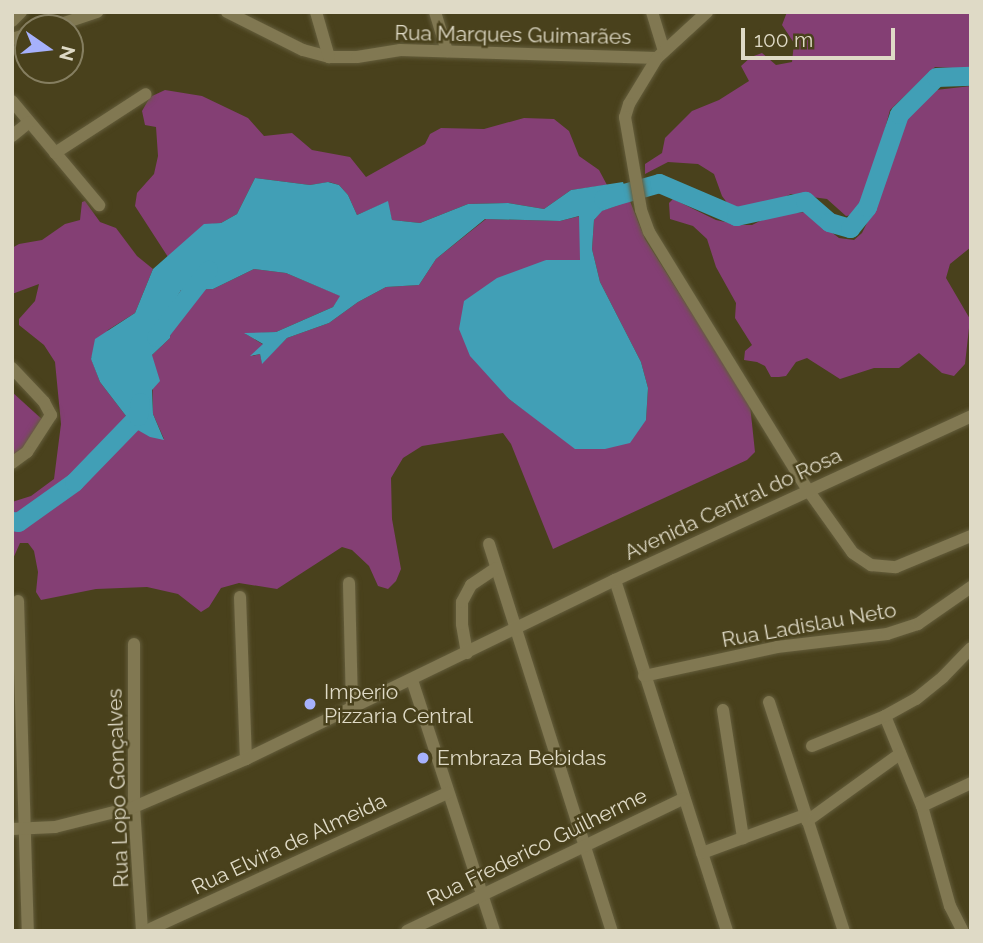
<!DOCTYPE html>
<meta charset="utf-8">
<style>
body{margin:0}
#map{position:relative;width:983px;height:943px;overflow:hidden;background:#49411c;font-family:Raleway,sans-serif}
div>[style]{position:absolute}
.green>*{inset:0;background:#843f74}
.water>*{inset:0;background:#419fb6}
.river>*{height:19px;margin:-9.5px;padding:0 9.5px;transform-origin:9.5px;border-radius:9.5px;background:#419fb6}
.roads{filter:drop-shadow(0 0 2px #645d3c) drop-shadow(0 0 2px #645d3c)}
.minor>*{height:12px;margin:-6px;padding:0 6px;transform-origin:6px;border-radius:6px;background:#817852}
.dots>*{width:19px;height:19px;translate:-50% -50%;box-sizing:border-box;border:4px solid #49411c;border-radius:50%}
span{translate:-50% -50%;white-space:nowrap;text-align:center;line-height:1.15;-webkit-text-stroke:5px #49411c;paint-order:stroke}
.street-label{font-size:21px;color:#dfdac6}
.poi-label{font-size:21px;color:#dfdac6}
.left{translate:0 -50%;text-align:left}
.frame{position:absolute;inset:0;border:14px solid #dfdac6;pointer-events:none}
.north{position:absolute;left:14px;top:14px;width:70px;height:70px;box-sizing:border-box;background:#49411c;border:2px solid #857e60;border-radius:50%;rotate:104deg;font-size:19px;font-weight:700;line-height:28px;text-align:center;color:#dfdac6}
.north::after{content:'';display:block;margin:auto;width:24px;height:32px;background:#a6b1fc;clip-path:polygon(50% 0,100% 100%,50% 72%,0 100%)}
.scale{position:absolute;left:741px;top:28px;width:154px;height:32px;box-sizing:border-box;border:4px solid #dfdac6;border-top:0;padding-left:9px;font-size:21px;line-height:24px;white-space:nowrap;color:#dfdac6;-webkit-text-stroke:5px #49411c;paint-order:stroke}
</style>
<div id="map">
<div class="green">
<div style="clip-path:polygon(787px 12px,971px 12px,971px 69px,935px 67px,890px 110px,866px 200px,862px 208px,852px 215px,846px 216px,827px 199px,797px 195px,791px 194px,771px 203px,731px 208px,722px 196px,714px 174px,698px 164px,668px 162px,645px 174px,645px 164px,662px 153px,665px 138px,692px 111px,719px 100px,749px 81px,741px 66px,751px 57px,762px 53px,776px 65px,792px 62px,794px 43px,782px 25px)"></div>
<div style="clip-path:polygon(971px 86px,971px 247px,950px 264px,946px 278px,970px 319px,965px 364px,954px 376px,942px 373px,919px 353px,899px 368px,874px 368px,840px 379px,807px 358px,796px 362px,786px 376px,779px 377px,771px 377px,765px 366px,757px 362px,744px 360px,745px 351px,752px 345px,735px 318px,736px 303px,716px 267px,707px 239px,693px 226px,670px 219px,669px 203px,673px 199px,716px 220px,739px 225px,752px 225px,772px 215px,805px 212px,839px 238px,854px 240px,862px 233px,872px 213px,910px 111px,927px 91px)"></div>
<div style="clip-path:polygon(165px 90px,202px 96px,248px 118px,264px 136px,292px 133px,312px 150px,350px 157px,366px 177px,425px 144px,430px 134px,441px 128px,484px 129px,524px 118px,554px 119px,569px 131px,579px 156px,599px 170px,607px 185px,571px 190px,544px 209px,508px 203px,468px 204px,420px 223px,392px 220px,387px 202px,357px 215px,348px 195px,339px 185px,329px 182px,310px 185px,255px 178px,237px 214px,221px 223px,204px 225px,168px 257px,135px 206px,137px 193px,154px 174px,158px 156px,156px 127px,145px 125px,142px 111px,150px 97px)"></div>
<div style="clip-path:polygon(85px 201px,100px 222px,116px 228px,137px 256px,153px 269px,135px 313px,108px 330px,91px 358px,100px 382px,136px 429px,164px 439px,153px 414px,152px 355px,170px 338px,172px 305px,181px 290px,213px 289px,254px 269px,286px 273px,341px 296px,333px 307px,276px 332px,246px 334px,264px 345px,252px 356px,260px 354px,262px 363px,287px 338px,329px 323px,358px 302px,386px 287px,419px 285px,436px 259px,486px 219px,560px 221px,580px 216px,581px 260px,546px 260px,495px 380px,509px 399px,556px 433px,646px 420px,648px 388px,641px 362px,600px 282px,592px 249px,594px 220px,601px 211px,630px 201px,645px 239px,750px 405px,755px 452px,747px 460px,553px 549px,511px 444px,503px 433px,422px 446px,403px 458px,391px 478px,392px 519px,401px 569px,396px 581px,388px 589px,378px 586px,369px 566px,352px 550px,342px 547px,277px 589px,239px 583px,221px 588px,209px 607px,201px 612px,178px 594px,147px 587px,96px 589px,41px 600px,36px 592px,38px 572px,34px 551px,28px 543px,20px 543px,12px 561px,12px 502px,31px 496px,54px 479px,61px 424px,55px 362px,44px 345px,19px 325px,19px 319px,35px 301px,39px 284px,12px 294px,12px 248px,19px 244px,42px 240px,65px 224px,80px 220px,82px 202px)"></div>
<div style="clip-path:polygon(12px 392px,45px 422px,12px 460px)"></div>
</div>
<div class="water">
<div style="clip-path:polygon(255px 178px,310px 185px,328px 182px,339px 185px,348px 195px,357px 215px,388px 201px,392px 220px,420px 223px,468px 204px,508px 203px,544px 209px,571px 190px,623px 182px,630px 201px,602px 211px,594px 220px,592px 249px,600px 282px,641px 362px,648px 388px,646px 420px,630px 443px,605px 449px,575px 449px,509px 399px,470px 356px,459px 329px,464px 301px,497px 278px,546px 260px,580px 260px,579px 216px,560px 221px,485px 219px,436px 259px,419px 285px,386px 287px,358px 302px,329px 323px,287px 338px,262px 364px,260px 354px,250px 356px,263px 344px,244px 333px,276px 332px,333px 307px,340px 296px,286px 273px,254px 269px,213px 289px,181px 290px,172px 305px,170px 338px,152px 355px,160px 381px,152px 390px,153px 414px,164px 440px,150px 437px,136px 429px,100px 382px,91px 359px,95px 339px,135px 313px,153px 269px,204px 224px,221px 223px,237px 214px)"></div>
</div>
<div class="river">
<div style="left:603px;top:199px;width:58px;rotate:-15.9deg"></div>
<div style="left:659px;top:183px;width:84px;rotate:23.2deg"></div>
<div style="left:736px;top:216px;width:71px;rotate:-12.3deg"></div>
<div style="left:805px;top:201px;width:32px;rotate:41deg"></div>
<div style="left:829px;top:222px;width:22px;rotate:16deg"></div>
<div style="left:850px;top:228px;width:27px;rotate:-51deg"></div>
<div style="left:867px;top:207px;width:98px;rotate:-71deg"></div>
<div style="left:899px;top:114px;width:52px;rotate:-45deg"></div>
<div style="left:936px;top:77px;width:35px;rotate:-2deg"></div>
<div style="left:156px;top:337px;width:85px;rotate:-52.2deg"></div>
<div style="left:12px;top:521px;width:6px;rotate:9deg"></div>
<div style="left:18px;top:522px;width:69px;rotate:-35.5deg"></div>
<div style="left:74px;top:482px;width:92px;rotate:-45.9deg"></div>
<div style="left:138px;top:416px;width:14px;rotate:-82deg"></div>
</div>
<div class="roads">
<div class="minor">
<div style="left:227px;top:12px;width:85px;rotate:26.6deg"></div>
<div style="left:303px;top:50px;width:27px;rotate:15deg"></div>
<div style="left:329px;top:57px;width:28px"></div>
<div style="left:357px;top:57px;width:44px;rotate:-9.2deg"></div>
<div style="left:400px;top:50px;width:257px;rotate:1.8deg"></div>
<div style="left:316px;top:12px;width:47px;rotate:73.9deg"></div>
<div style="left:435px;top:12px;width:41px;rotate:72.9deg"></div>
<div style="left:652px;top:12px;width:41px;rotate:72.9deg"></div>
<div style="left:707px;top:12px;width:68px;rotate:137.4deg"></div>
<div style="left:657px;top:58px;width:54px;rotate:121.3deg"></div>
<div style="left:629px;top:104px;width:14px;rotate:107deg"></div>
<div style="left:625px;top:117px;width:94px;rotate:80.2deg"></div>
<div style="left:641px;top:210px;width:23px;rotate:70deg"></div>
<div style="left:649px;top:232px;width:303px;rotate:58.4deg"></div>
<div style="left:808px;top:490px;width:77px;rotate:54.5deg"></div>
<div style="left:853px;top:553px;width:22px;rotate:34deg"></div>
<div style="left:871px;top:565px;width:25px;rotate:5deg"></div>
<div style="left:896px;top:567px;width:81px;rotate:-22.5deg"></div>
<div style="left:12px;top:21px;width:13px;rotate:-45deg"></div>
<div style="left:49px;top:28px;width:51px;rotate:-18.4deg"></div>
<div style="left:12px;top:39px;width:17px;rotate:-17deg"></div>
<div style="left:12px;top:101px;width:136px;rotate:50.1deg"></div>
<div style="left:12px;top:136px;width:22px;rotate:-39deg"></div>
<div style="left:55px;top:153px;width:108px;rotate:-33deg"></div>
<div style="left:12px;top:368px;width:47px;rotate:46.7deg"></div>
<div style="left:44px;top:402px;width:15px;rotate:62deg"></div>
<div style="left:51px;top:415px;width:44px;rotate:123deg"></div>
<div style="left:27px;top:452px;width:19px;rotate:144deg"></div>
<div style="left:489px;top:544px;width:406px;rotate:72.4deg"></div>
<div style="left:615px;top:580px;width:368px;rotate:72.3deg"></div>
<div style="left:349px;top:583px;width:126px;rotate:88.6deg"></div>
<div style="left:240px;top:597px;width:162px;rotate:87.9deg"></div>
<div style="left:18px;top:601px;width:330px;rotate:88.3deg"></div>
<div style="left:134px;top:644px;width:163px;rotate:90deg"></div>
<div style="left:134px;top:807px;width:124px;rotate:86.3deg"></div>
<div style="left:467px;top:653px;width:29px;rotate:-100deg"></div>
<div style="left:462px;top:624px;width:22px;rotate:-90deg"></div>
<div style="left:462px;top:602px;width:19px;rotate:-62deg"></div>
<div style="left:471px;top:585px;width:30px;rotate:-34deg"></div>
<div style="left:644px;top:676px;width:136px;rotate:-12.3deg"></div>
<div style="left:777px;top:647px;width:111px;rotate:-6.7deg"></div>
<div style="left:887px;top:634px;width:33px;rotate:-18deg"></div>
<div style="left:918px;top:624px;width:65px;rotate:-34.9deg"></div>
<div style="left:412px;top:680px;width:264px;rotate:71.9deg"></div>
<div style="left:769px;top:702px;width:241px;rotate:71.9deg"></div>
<div style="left:723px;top:710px;width:130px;rotate:81.1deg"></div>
<div style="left:885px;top:716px;width:97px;rotate:67.7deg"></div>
<div style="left:922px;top:806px;width:104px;rotate:74.4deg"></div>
<div style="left:950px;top:906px;width:28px;rotate:63deg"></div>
<div style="left:812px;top:746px;width:79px;rotate:-22.3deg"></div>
<div style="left:885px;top:716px;width:35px;rotate:-29deg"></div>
<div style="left:916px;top:699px;width:35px;rotate:-39deg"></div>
<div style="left:943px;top:677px;width:40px;rotate:-46deg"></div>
<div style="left:922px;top:806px;width:54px;rotate:-25.1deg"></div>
<div style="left:807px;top:821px;width:115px;rotate:-35.8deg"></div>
<div style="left:12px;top:829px;width:43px;rotate:-2.7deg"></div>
<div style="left:55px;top:827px;width:81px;rotate:-14.2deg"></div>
<div style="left:134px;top:807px;width:122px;rotate:-23.2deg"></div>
<div style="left:246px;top:759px;width:410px;rotate:-25.9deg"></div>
<div style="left:615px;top:580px;width:392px;rotate:-24.7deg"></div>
<div style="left:702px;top:853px;width:110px;rotate:-20.3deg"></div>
<div style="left:146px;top:931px;width:332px;rotate:-24.6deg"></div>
<div style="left:407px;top:931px;width:307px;rotate:-25.6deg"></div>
</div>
</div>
<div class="dots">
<div style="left:310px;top:704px;background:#a6b1fc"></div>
<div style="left:423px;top:758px;background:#a6b1fc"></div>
</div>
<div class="street-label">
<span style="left:513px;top:35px;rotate:1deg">Rua Marques Guimarães</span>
<span style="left:733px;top:504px;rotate:-25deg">Avenida Central do Rosa</span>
<span style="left:809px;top:625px;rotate:-10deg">Rua Ladislau Neto</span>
<span style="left:118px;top:788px;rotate:-92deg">Rua Lopo Gonçalves</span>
<span style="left:289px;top:844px;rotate:-25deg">Rua Elvira de Almeida</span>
<span style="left:537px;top:847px;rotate:-26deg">Rua Frederico Guilherme</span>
</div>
<div class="poi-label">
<span class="left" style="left:324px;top:704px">Imperio<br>Pizzaria Central</span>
<span class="left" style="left:437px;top:758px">Embraza Bebidas</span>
</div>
<div class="frame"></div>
<div class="north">N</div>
<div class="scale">100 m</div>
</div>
